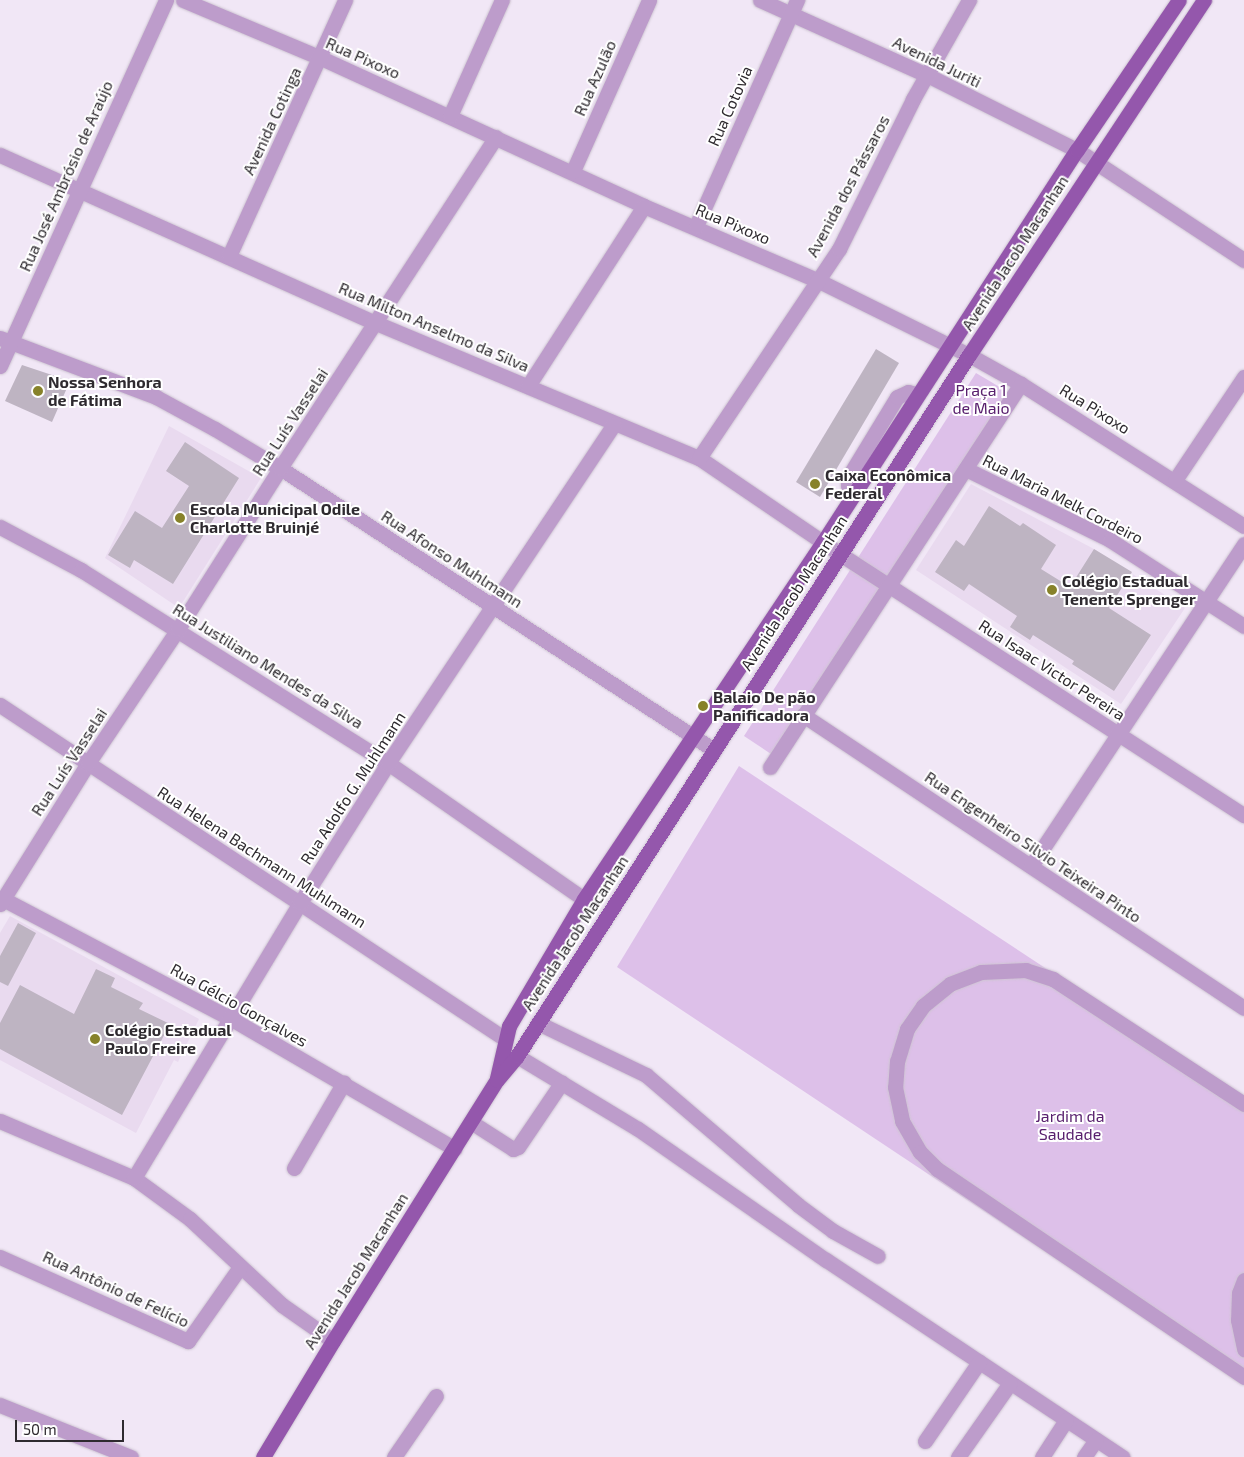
<!DOCTYPE html>
<meta charset="utf-8">
<style>
body{margin:0}
#map{position:relative;width:1244px;height:1457px;overflow:hidden;background:#f1e7f6;font-family:"Exo 2",sans-serif}
div>[style]{position:absolute}
.built>*{inset:0;background:#e9daef}
.green>*{inset:0;background:#ddc0e9}
.building>*{inset:0;background:#beb4c2}
.roads{filter:drop-shadow(0 0 1px #cec5d2) drop-shadow(0 0 1px #cec5d2)}
.minor>*{height:15px;margin:-7.5px;padding:0 7.5px;transform-origin:7.5px;border-radius:7.5px;background:#bd9ccb}
.major>*{height:15px;margin:-7.5px;padding:0 7.5px;transform-origin:7.5px;border-radius:7.5px;background:#9457ac}
.dots>*{width:14px;height:14px;translate:-50% -50%;box-sizing:border-box;border:2px solid #fff;border-radius:50%}
span{translate:-50% -50%;white-space:nowrap;text-align:center;line-height:1.15;-webkit-text-stroke:4px #fff;paint-order:stroke}
.street-label{font-size:16px;color:#2e2a2f}
.poi-label{font-size:16px;color:#2e2a2f;font-weight:700}
.left{translate:0 -50%;text-align:left}
.park-label{font-size:16px;color:#59206e}
.scale{position:absolute;left:15px;top:1420px;width:109px;height:22px;box-sizing:border-box;border:2px solid #2e2a2f;border-top:0;padding-left:6px;font-size:15px;line-height:18px;white-space:nowrap;color:#2e2a2f;-webkit-text-stroke:4px #fff;paint-order:stroke}
</style>
<div id="map">
<div class="built">
<div style="clip-path:polygon(169px 426px,261px 478px,179px 608px,105px 558px)"></div>
<div style="clip-path:polygon(971px 484px,1094px 549px,1185px 608px,1121px 704px,916px 570px)"></div>
<div style="clip-path:polygon(10px 916px,199px 1019px,178px 1062px,174px 1060px,136px 1133px,0 1060px,0 933px)"></div>
</div>
<div class="green">
<div style="clip-path:polygon(976px 373px,1008px 392px,771px 754px,744px 736px)"></div>
<div style="clip-path:polygon(739px 766px,1244px 1099px,1244px 1384px,617px 967px)"></div>
</div>
<div class="building">
<div style="clip-path:polygon(876px 349px,899px 363px,820px 497px,796px 482px)"></div>
<div style="clip-path:polygon(22px 365px,70px 381px,52px 422px,5px 401px)"></div>
<div style="clip-path:polygon(185px 442px,239px 478px,173px 584px,134px 560px,130px 568px,108px 555px,135px 511px,162px 528px,189px 486px,166px 471px)"></div>
<div style="clip-path:polygon(989px 506px,1020px 526px,1023px 523px,1056px 545px,1041px 569px,1070px 587px,1094px 549px,1132px 572px,1109px 608px,1151px 635px,1114px 691px,1072px 664px,1074px 661px,1033px 635px,1030px 640px,1010px 627px,1017px 616px,969px 584px,964px 591px,935px 572px,956px 540px,964px 546px)"></div>
<div style="clip-path:polygon(18px 923px,36px 933px,8px 986px,0 982px,0 956px)"></div>
<div style="clip-path:polygon(96px 969px,115px 978px,111px 987px,143px 1003px,139px 1009px,170px 1024px,122px 1115px,0 1049px,0 1023px,20px 985px,74px 1014px)"></div>
</div>
<div class="roads">
<div class="minor">
<div style="left:183px;top:0;width:150px;rotate:22.8deg"></div>
<div style="left:321px;top:58px;width:355px;rotate:24.6deg"></div>
<div style="left:644px;top:206px;width:188px;rotate:23.2deg"></div>
<div style="left:817px;top:280px;width:169px;rotate:26.3deg"></div>
<div style="left:969px;top:355px;width:60px;rotate:29.1deg"></div>
<div style="left:1021px;top:384px;width:264px;rotate:32.5deg"></div>
<div style="left:760px;top:0;width:183px;rotate:24.2deg"></div>
<div style="left:927px;top:75px;width:168px;rotate:26.6deg"></div>
<div style="left:1077px;top:150px;width:200px;rotate:33.4deg"></div>
<div style="left:450px;top:116px;width:127px;rotate:-65.9deg"></div>
<div style="left:0;top:155px;width:412px;rotate:24.1deg"></div>
<div style="left:376px;top:323px;width:350px;rotate:22.7deg"></div>
<div style="left:699px;top:458px;width:171px;rotate:34.2deg"></div>
<div style="left:840px;top:554px;width:481px;rotate:32.9deg"></div>
<div style="left:573px;top:171px;width:187px;rotate:-66deg"></div>
<div style="left:696px;top:226px;width:248px;rotate:-65.9deg"></div>
<div style="left:229px;top:256px;width:281px;rotate:-65.6deg"></div>
<div style="left:0;top:338px;width:167px;rotate:20.7deg"></div>
<div style="left:156px;top:397px;width:67px;rotate:28.5deg"></div>
<div style="left:215px;top:429px;width:76px;rotate:31deg"></div>
<div style="left:280px;top:468px;width:518px;rotate:33.01deg"></div>
<div style="left:0;top:366px;width:402px;rotate:-65.6deg"></div>
<div style="left:528px;top:386px;width:214px;rotate:-57.2deg"></div>
<div style="left:699px;top:458px;width:252px;rotate:-56.2deg"></div>
<div style="left:839px;top:249px;width:167px;rotate:-63.7deg"></div>
<div style="left:913px;top:99px;width:114px;rotate:-60.5deg"></div>
<div style="left:966px;top:469px;width:161px;rotate:26.2deg"></div>
<div style="left:1110px;top:540px;width:159px;rotate:32.7deg"></div>
<div style="left:1175px;top:480px;width:124px;rotate:-56.2deg"></div>
<div style="left:853px;top:494px;width:10px;rotate:-119deg"></div>
<div style="left:848px;top:485px;width:9px;rotate:-84deg"></div>
<div style="left:849px;top:476px;width:92px;rotate:-58.7deg"></div>
<div style="left:897px;top:397px;width:12px;rotate:-24deg"></div>
<div style="left:908px;top:392px;width:9px;rotate:13deg"></div>
<div style="left:0;top:527px;width:92px;rotate:28deg"></div>
<div style="left:81px;top:570px;width:363px;rotate:32.2deg"></div>
<div style="left:388px;top:763px;width:239px;rotate:34.8deg"></div>
<div style="left:0;top:705px;width:605px;rotate:33.48deg"></div>
<div style="left:803px;top:715px;width:529px;rotate:33.6deg"></div>
<div style="left:770px;top:767px;width:458px;rotate:-56.8deg"></div>
<div style="left:1031px;top:866px;width:386px;rotate:-56.5deg"></div>
<div style="left:3px;top:899px;width:256px;rotate:27.7deg"></div>
<div style="left:230px;top:1018px;width:260px;rotate:30.2deg"></div>
<div style="left:0;top:904px;width:166px;rotate:-58deg"></div>
<div style="left:88px;top:763px;width:161px;rotate:-56.1deg"></div>
<div style="left:178px;top:629px;width:191px;rotate:-57.6deg"></div>
<div style="left:280px;top:468px;width:395px;rotate:-56.9deg"></div>
<div style="left:538px;top:1023px;width:120px;rotate:25.7deg"></div>
<div style="left:646px;top:1075px;width:200px;rotate:40.5deg"></div>
<div style="left:798px;top:1205px;width:44px;rotate:36.6deg"></div>
<div style="left:833px;top:1231px;width:51px;rotate:29.1deg"></div>
<div style="left:517px;top:1056px;width:141px;rotate:31.1deg"></div>
<div style="left:638px;top:1129px;width:229px;rotate:34.9deg"></div>
<div style="left:826px;top:1260px;width:356px;rotate:33.6deg"></div>
<div style="left:1244px;top:1104px;width:228px;rotate:-146.8deg"></div>
<div style="left:1053px;top:979px;width:28px;rotate:-162deg"></div>
<div style="left:1026px;top:970px;width:45px;rotate:177.5deg"></div>
<div style="left:981px;top:972px;width:33px;rotate:159deg"></div>
<div style="left:950px;top:984px;width:35px;rotate:141deg"></div>
<div style="left:923px;top:1006px;width:28px;rotate:125deg"></div>
<div style="left:907px;top:1029px;width:34px;rotate:107deg"></div>
<div style="left:897px;top:1061px;width:26px;rotate:94deg"></div>
<div style="left:895px;top:1087px;width:35px;rotate:78deg"></div>
<div style="left:902px;top:1121px;width:36px;rotate:60deg"></div>
<div style="left:920px;top:1152px;width:24px;rotate:45deg"></div>
<div style="left:937px;top:1169px;width:371px;rotate:34.1deg"></div>
<div style="left:0;top:1121px;width:146px;rotate:23deg"></div>
<div style="left:134px;top:1178px;width:69px;rotate:36.2deg"></div>
<div style="left:190px;top:1219px;width:126px;rotate:43.1deg"></div>
<div style="left:282px;top:1305px;width:62px;rotate:35.2deg"></div>
<div style="left:471px;top:1122px;width:50px;rotate:32.7deg"></div>
<div style="left:513px;top:1149px;width:5px;rotate:-22deg"></div>
<div style="left:518px;top:1147px;width:78px;rotate:-55.9deg"></div>
<div style="left:294px;top:1168px;width:99px;rotate:-59.8deg"></div>
<div style="left:134px;top:1178px;width:321px;rotate:-58.9deg"></div>
<div style="left:300px;top:903px;width:165px;rotate:-57.8deg"></div>
<div style="left:388px;top:763px;width:407px;rotate:-56.3deg"></div>
<div style="left:0;top:1257px;width:206px;rotate:24.1deg"></div>
<div style="left:188px;top:1341px;width:90px;rotate:-54.9deg"></div>
<div style="left:1244px;top:1280px;width:14px;rotate:111deg"></div>
<div style="left:1239px;top:1293px;width:27px;rotate:92deg"></div>
<div style="left:1238px;top:1320px;width:30px;rotate:78deg"></div>
<div style="left:0;top:1405px;width:141px;rotate:21.7deg"></div>
<div style="left:925px;top:1441px;width:96px;rotate:-55.6deg"></div>
<div style="left:394px;top:1457px;width:74px;rotate:-55.5deg"></div>
<div style="left:958px;top:1457px;width:90px;rotate:-54.9deg"></div>
<div style="left:1042px;top:1457px;width:44px;rotate:-57deg"></div>
<div style="left:1084px;top:1457px;width:21px;rotate:-55deg"></div>
</div>
<div class="major">
<div style="left:497px;top:1078px;width:53px;rotate:-77deg"></div>
<div style="left:509px;top:1026px;width:147px;rotate:-59.4deg"></div>
<div style="left:584px;top:899px;width:430px;rotate:-56.2deg"></div>
<div style="left:823px;top:542px;width:467px;rotate:-57.1deg"></div>
<div style="left:1077px;top:150px;width:181px;rotate:-55.8deg"></div>
<div style="left:263px;top:1457px;width:135px;rotate:-58.9deg"></div>
<div style="left:333px;top:1341px;width:308px;rotate:-57.9deg"></div>
<div style="left:497px;top:1080px;width:31px;rotate:-50deg"></div>
<div style="left:517px;top:1056px;width:834px;rotate:-57.19deg"></div>
<div style="left:969px;top:355px;width:426px;rotate:-56.5deg"></div>
</div>
</div>
<div class="dots">
<div style="left:38px;top:391px;background:#87822a"></div>
<div style="left:815px;top:484px;background:#87822a"></div>
<div style="left:180px;top:518px;background:#87822a"></div>
<div style="left:1052px;top:590px;background:#87822a"></div>
<div style="left:703px;top:706px;background:#87822a"></div>
<div style="left:95px;top:1039px;background:#87822a"></div>
</div>
<div class="street-label">
<span style="left:363px;top:58px;rotate:24deg">Rua Pixoxo</span>
<span style="left:937px;top:62px;rotate:26deg">Avenida Juriti</span>
<span style="left:595px;top:78px;rotate:-66deg">Rua Azulão</span>
<span style="left:730px;top:106px;rotate:-66deg">Rua Cotovia</span>
<span style="left:272px;top:121px;rotate:-65deg">Avenida Cotinga</span>
<span style="left:66px;top:176px;rotate:-66deg">Rua José Ambrósio de Araújo</span>
<span style="left:848px;top:186px;rotate:-62deg">Avenida dos Pássaros</span>
<span style="left:733px;top:224px;rotate:23deg">Rua Pixoxo</span>
<span style="left:1015px;top:253px;rotate:-57deg">Avenida Jacob Macanhan</span>
<span style="left:434px;top:327px;rotate:23deg">Rua Milton Anselmo da Silva</span>
<span style="left:1095px;top:409px;rotate:32deg">Rua Pixoxo</span>
<span style="left:290px;top:422px;rotate:-57deg">Rua Luís Vasselai</span>
<span style="left:1063px;top:499px;rotate:27deg">Rua Maria Melk Cordeiro</span>
<span style="left:452px;top:559px;rotate:33deg">Rua Afonso Muhlmann</span>
<span style="left:794px;top:593px;rotate:-57deg">Avenida Jacob Macanhan</span>
<span style="left:268px;top:666px;rotate:32deg">Rua Justiliano Mendes da Silva</span>
<span style="left:1052px;top:670px;rotate:33deg">Rua Isaac Victor Pereira</span>
<span style="left:69px;top:762px;rotate:-57deg">Rua Luís Vasselai</span>
<span style="left:353px;top:788px;rotate:-57deg">Rua Adolfo G. Muhlmann</span>
<span style="left:1033px;top:847px;rotate:34deg">Rua Engenheiro Silvio Teixeira Pinto</span>
<span style="left:262px;top:857px;rotate:33deg">Rua Helena Bachmann Muhlmann</span>
<span style="left:575px;top:933px;rotate:-57deg">Avenida Jacob Macanhan</span>
<span style="left:239px;top:1005px;rotate:29deg">Rua Gélcio Gonçalves</span>
<span style="left:356px;top:1271px;rotate:-58deg">Avenida Jacob Macanhan</span>
<span style="left:116px;top:1289px;rotate:25deg">Rua Antônio de Felício</span>
</div>
<div class="poi-label">
<span class="left" style="left:48px;top:391px">Nossa Senhora<br>de Fátima</span>
<span class="left" style="left:825px;top:484px">Caixa Econômica<br>Federal</span>
<span class="left" style="left:190px;top:518px">Escola Municipal Odile<br>Charlotte Bruinjé</span>
<span class="left" style="left:1062px;top:590px">Colégio Estadual<br>Tenente Sprenger</span>
<span class="left" style="left:713px;top:706px">Balaio De pão<br>Panificadora</span>
<span class="left" style="left:105px;top:1039px">Colégio Estadual<br>Paulo Freire</span>
</div>
<div class="park-label">
<span style="left:981px;top:399px">Praça 1<br>de Maio</span>
<span style="left:1070px;top:1125px">Jardim da<br>Saudade</span>
</div>
<div class="scale">50 m</div>
</div>
